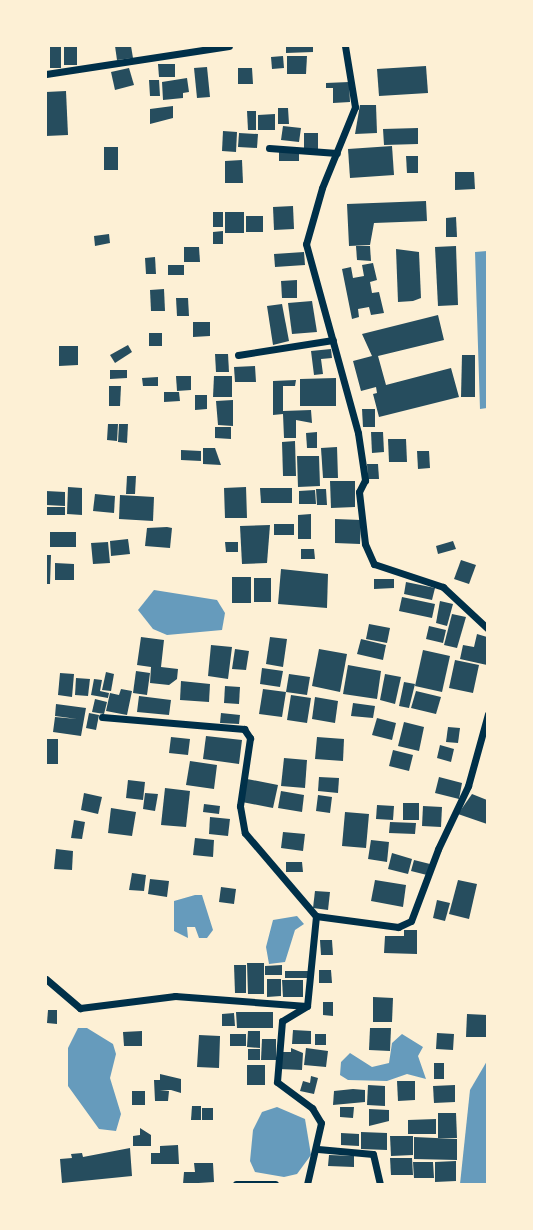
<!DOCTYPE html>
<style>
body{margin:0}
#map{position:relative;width:533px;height:1230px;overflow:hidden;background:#fdf0d5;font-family:"Open Sans",sans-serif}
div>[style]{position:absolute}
.water>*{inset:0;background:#669bbc}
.building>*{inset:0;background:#264d5e}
.minor>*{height:7px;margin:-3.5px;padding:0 3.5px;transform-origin:3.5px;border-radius:3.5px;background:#003049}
span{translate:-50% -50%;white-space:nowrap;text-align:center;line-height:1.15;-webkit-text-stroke:7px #fdf0d5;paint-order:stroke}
.frame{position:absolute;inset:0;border:47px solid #fdf0d5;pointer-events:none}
</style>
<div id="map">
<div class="water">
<div style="clip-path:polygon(487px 251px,487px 408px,480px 409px,475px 252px)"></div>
<div style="clip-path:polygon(154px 590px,217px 600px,225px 613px,222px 630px,167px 635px,153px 629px,138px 610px)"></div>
<div style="clip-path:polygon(195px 895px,202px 895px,213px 930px,207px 938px,199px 938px,195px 927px,187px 927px,188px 938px,174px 931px,174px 901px)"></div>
<div style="clip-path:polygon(297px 916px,304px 924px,295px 930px,285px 962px,269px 964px,266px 947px,273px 920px)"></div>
<div style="clip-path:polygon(78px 1028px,87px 1028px,113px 1044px,116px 1054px,110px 1078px,121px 1114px,116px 1131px,99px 1129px,68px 1086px,68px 1048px)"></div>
<div style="clip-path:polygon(402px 1034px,423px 1047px,418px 1056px,426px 1079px,407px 1074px,387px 1081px,348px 1080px,340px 1075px,341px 1062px,350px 1053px,372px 1067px,389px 1063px,392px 1043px)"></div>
<div style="clip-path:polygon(487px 1061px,487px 1184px,460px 1184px,470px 1090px)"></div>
<div style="clip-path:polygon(277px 1107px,305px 1119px,311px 1155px,297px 1174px,284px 1177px,255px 1172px,250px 1161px,253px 1130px,262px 1112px)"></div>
</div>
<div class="building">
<div style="clip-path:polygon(50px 46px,61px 46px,61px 68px,50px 68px)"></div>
<div style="clip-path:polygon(115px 46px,131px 46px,133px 58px,117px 60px)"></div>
<div style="clip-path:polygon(286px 46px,313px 46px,313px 52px,286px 53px)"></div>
<div style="clip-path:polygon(64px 47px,77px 47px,77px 65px,64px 65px)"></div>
<div style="clip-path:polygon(283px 56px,284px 68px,272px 69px,271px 57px)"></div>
<div style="clip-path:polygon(287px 56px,307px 56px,306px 74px,287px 74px)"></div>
<div style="clip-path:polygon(158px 64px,175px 64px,175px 77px,159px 77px)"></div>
<div style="clip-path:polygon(426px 66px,428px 93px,379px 96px,377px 69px)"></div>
<div style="clip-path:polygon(207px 67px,210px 97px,197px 98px,194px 68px)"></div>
<div style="clip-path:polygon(129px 68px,134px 85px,115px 90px,111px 72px)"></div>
<div style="clip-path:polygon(238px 68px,252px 68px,253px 84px,238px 84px)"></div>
<div style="clip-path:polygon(187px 78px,189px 92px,183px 93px,183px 98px,163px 100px,162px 82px)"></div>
<div style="clip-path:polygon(149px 80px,159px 80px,160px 96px,150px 96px)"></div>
<div style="clip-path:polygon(349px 82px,350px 102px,333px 103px,333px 88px,326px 88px,326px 83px)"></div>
<div style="clip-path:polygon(66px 91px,68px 135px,46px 136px,46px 92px)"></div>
<div style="clip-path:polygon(360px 105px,376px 105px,377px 133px,355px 134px)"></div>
<div style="clip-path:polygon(173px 106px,173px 118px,150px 124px,150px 109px)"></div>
<div style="clip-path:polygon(278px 108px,288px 108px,289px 124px,278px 124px)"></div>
<div style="clip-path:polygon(247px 111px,256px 111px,256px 130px,248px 130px)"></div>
<div style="clip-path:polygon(275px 114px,275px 130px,258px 130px,258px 115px)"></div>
<div style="clip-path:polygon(283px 126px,301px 128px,299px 142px,281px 140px)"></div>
<div style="clip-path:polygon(418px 128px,418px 144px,384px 145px,383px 129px)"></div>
<div style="clip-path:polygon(223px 131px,237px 132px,236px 152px,222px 151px)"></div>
<div style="clip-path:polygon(239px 133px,258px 134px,257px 148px,238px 147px)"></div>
<div style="clip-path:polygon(304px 133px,318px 133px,318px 149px,304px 149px)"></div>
<div style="clip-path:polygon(392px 146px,394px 175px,350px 178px,348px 149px)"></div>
<div style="clip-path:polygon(104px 147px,118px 147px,118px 170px,104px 170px)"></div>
<div style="clip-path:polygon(279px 151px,299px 152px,299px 161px,279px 161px)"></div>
<div style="clip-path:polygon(406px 156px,418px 156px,418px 173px,407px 173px)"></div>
<div style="clip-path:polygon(242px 160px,243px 183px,225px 183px,225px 161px)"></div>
<div style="clip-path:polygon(455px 172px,474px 172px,475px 189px,455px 190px)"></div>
<div style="clip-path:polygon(426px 201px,427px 221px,374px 223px,370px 245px,349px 246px,347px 204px)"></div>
<div style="clip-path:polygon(293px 206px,294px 229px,274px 230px,273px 207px)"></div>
<div style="clip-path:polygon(213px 212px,223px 212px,223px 227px,213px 227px)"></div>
<div style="clip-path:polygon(225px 212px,244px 212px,244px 233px,225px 233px)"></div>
<div style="clip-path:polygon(246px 216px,263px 216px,263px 232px,246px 232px)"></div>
<div style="clip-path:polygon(456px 217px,457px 237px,446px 237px,446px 218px)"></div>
<div style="clip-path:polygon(223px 231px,223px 244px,213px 244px,213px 232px)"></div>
<div style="clip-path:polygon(109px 234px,110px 243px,95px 246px,94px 236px)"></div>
<div style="clip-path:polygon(356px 246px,370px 246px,371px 261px,357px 260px)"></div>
<div style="clip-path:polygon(456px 246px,458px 305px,438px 306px,435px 247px)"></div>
<div style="clip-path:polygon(184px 247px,199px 247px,200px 262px,184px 262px)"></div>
<div style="clip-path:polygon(396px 249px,419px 252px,421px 298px,413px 301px,398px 302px)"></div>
<div style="clip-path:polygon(304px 252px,305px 265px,275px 267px,274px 254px)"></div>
<div style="clip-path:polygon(155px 257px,156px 274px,146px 274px,145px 258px)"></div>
<div style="clip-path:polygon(373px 263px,377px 280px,370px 282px,372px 293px,379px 292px,384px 313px,371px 315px,369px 307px,358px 309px,359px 317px,352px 319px,342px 269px,351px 267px,353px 278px,364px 276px,362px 265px)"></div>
<div style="clip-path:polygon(168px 265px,184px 265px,184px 275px,168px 275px)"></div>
<div style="clip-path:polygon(297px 280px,297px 298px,282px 298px,281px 281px)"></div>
<div style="clip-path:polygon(164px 289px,165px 311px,151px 311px,150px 290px)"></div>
<div style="clip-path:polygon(176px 298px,188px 298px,189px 316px,177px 316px)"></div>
<div style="clip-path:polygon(312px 301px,317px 332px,292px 334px,288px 303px)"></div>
<div style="clip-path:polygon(282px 304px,289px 341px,273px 345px,267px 306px)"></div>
<div style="clip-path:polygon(438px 315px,444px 340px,378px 356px,386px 385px,451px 368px,459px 397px,379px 417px,373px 394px,377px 393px,376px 387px,361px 391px,353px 361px,372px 356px,362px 334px)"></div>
<div style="clip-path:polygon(193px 322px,210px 322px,210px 336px,193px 337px)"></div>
<div style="clip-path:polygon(149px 333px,162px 333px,162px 346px,149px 346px)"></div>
<div style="clip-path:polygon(128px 345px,132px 352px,115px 363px,110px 355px)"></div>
<div style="clip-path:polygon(59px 346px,78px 346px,78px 365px,59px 366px)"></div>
<div style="clip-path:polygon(331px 349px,332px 358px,321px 359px,323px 374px,314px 375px,311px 351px)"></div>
<div style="clip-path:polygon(215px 354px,228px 354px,229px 372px,216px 372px)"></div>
<div style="clip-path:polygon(462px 355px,475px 355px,475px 397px,461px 397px)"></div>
<div style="clip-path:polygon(255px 366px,256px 382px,235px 382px,234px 367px)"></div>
<div style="clip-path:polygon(110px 370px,127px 370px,127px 378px,110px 379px)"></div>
<div style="clip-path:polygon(176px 376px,191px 376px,191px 390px,177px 391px)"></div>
<div style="clip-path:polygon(214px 376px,232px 376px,232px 397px,213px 397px)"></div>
<div style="clip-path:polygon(158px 377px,158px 386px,143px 386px,142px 378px)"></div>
<div style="clip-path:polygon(336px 378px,336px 406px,300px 406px,300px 379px)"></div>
<div style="clip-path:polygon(296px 380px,295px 386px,283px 386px,283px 411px,311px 410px,312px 423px,296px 420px,296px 438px,284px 438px,283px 414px,273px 415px,273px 381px)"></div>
<div style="clip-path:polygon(109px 386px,121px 386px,120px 406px,109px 406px)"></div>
<div style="clip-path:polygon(164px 392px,179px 392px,180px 401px,164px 402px)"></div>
<div style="clip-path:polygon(195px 395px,207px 395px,207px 409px,195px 410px)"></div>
<div style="clip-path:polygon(233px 400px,233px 426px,218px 425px,216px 401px)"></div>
<div style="clip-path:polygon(362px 409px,375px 409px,375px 427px,363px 427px)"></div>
<div style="clip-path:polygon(108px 424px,118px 424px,117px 441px,107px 440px)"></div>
<div style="clip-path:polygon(119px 424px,128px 424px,127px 443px,118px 442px)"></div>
<div style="clip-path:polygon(215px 427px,231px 427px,231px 439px,215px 438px)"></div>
<div style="clip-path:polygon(317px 432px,317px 448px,307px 448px,306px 433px)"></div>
<div style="clip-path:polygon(371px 432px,383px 432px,384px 452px,372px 453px)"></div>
<div style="clip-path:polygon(388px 439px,406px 439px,407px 462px,389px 462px)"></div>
<div style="clip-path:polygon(295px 441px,296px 476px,283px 476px,282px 442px)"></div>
<div style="clip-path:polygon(337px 447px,338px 478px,323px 478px,321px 448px)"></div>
<div style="clip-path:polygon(203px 448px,215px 448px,221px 465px,203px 464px)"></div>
<div style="clip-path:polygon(181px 450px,201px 451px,201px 461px,181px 460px)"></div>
<div style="clip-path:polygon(417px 451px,429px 451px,430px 468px,418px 469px)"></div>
<div style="clip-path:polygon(297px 456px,319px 456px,320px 486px,298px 487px)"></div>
<div style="clip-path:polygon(367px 464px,378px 464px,379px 479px,368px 479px)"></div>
<div style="clip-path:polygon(127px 476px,136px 476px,135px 494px,126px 494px)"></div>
<div style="clip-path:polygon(330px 481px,355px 481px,355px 507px,331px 508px)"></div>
<div style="clip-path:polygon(68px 487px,82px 488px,82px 515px,67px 514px)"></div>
<div style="clip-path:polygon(246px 487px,247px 518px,225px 518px,224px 488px)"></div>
<div style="clip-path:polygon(260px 488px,292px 488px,292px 503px,261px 503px)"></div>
<div style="clip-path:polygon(316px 489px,326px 489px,327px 505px,317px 505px)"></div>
<div style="clip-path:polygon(315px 490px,316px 504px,299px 504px,299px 491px)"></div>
<div style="clip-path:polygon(46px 491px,65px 492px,65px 506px,46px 505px)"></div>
<div style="clip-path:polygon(95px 494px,115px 496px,114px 513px,93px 511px)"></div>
<div style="clip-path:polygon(120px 495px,154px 497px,153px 521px,119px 519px)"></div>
<div style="clip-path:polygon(46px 507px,65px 507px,65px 515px,46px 515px)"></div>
<div style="clip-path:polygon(311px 514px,311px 539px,298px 539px,298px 515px)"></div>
<div style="clip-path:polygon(335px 519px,361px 520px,360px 544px,335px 543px)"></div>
<div style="clip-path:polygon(274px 524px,294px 524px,294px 535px,274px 535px)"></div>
<div style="clip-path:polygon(270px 525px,267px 563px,242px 564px,240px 526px)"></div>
<div style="clip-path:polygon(167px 527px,172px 528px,170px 548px,145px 546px,147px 528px)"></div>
<div style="clip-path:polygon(50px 532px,76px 532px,76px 547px,50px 547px)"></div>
<div style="clip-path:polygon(128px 539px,130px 554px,111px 556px,110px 541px)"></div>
<div style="clip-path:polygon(453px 541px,456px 549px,438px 554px,436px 546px)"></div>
<div style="clip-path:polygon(108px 542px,110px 563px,93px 564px,91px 543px)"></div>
<div style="clip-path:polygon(225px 542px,238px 542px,238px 552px,226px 552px)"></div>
<div style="clip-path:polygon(301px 549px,314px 549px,315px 559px,301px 559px)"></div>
<div style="clip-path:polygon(46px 555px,51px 555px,50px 584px,46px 584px)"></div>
<div style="clip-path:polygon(461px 560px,476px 565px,469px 584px,454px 579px)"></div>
<div style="clip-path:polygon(55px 563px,74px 564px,74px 580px,55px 580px)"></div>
<div style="clip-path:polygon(281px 569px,328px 574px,327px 608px,278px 604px)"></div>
<div style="clip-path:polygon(232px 577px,251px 577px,251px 603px,232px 603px)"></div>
<div style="clip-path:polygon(254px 578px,271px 578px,271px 602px,254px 602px)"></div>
<div style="clip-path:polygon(374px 579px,394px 579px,394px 588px,374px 589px)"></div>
<div style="clip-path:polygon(406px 582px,435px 588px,432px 600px,404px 594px)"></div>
<div style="clip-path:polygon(402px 597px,435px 604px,432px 618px,399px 611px)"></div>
<div style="clip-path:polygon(440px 601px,453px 604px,447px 626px,436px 623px)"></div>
<div style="clip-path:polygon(452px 614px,466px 617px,457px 648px,444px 645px)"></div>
<div style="clip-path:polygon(369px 624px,390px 628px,387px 643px,366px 639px)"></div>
<div style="clip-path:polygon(429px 626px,446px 630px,443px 643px,426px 639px)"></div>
<div style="clip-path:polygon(477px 634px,487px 637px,487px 665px,460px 659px,463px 645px,474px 647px)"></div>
<div style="clip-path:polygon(141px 637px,164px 640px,161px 667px,178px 669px,177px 679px,169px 685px,150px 683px,151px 667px,137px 665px)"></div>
<div style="clip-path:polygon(270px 637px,287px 639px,283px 667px,266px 664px)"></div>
<div style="clip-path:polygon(361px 639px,386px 645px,383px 660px,357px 654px)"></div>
<div style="clip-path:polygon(211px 645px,232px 647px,228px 679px,208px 676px)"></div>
<div style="clip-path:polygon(235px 649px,249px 651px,246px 670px,232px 669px)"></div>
<div style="clip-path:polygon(319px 649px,347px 654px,340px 692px,312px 686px)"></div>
<div style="clip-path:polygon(423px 650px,450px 656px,442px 692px,415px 686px)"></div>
<div style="clip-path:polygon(455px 660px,479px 665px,473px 693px,449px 688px)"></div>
<div style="clip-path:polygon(348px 665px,381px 671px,377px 699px,343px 694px)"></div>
<div style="clip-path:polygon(262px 668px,283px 671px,280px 687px,260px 684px)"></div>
<div style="clip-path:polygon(136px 671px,150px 673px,147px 695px,133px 693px)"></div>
<div style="clip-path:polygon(106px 672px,114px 674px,111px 691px,102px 690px)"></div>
<div style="clip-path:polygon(60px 673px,74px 674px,72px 697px,58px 695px)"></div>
<div style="clip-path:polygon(289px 674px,310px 677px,307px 695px,286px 692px)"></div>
<div style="clip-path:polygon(385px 674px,401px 677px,395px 704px,380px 700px)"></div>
<div style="clip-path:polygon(76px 678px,90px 679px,88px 696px,75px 695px)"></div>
<div style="clip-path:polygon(94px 679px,102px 680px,100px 691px,109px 693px,108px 698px,91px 695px)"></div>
<div style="clip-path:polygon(181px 681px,210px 684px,209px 702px,180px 700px)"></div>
<div style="clip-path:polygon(404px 682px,415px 684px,409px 708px,399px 706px)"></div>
<div style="clip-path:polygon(225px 686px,240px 687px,239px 704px,224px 703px)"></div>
<div style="clip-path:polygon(121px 689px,132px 691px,127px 715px,106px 711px,110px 693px,119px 695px)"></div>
<div style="clip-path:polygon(263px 689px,286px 692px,282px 717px,259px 714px)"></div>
<div style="clip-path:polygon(416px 691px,441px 697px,436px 714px,411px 708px)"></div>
<div style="clip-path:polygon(291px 695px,311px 698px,307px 723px,287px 720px)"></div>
<div style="clip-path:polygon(139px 696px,171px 700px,169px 715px,137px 712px)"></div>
<div style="clip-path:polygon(315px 697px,338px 701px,335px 723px,312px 719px)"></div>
<div style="clip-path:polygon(95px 699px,107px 702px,104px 714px,92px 712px)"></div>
<div style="clip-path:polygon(353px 703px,375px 706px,373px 718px,351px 716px)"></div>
<div style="clip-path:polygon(56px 704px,86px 708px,81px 736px,53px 732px,55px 717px,77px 719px,55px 716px)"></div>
<div style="clip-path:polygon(89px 713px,99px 715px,96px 730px,86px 728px)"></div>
<div style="clip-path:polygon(221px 713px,240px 715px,239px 724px,220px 723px)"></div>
<div style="clip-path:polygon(377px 718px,396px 723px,392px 740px,372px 735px)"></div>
<div style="clip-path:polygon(404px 722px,424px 727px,419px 751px,398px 746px)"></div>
<div style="clip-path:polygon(448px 727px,460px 728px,458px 743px,446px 742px)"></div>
<div style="clip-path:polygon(206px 736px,242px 740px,239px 764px,203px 759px)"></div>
<div style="clip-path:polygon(171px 737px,190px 739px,188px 755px,169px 753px)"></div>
<div style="clip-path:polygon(317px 737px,344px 739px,343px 761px,315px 759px)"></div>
<div style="clip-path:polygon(46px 739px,58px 739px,58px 764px,46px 764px)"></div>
<div style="clip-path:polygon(440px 745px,454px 749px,451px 762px,437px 758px)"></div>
<div style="clip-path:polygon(393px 750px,413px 755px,409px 771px,389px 766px)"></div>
<div style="clip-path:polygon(284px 758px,307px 760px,305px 788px,281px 786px)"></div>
<div style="clip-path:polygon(190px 761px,217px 765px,214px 789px,186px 785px)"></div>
<div style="clip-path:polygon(319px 777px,339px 778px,338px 793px,318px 791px)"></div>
<div style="clip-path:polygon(439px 777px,462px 783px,459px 799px,435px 793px)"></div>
<div style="clip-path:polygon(247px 779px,278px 785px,273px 808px,242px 802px)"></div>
<div style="clip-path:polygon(128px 780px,145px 782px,143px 800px,126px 798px)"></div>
<div style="clip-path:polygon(165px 788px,190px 791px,186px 827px,161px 825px)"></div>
<div style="clip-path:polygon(281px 791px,304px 795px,302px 812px,278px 808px)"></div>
<div style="clip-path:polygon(84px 793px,102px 797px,98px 814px,81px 810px)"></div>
<div style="clip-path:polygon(145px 793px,158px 794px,155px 811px,143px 809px)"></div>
<div style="clip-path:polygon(472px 794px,487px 800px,487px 824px,458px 814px)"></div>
<div style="clip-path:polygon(318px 795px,332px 797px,330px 813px,316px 811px)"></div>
<div style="clip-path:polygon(403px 803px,419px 803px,419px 820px,403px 820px)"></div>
<div style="clip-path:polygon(204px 804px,220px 806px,219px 814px,203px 812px)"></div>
<div style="clip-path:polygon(377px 805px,394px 806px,393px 820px,376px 819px)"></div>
<div style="clip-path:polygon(423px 806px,442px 807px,441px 827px,422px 826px)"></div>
<div style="clip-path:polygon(111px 808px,136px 812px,132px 836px,108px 833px)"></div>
<div style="clip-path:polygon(345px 812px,369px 814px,366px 848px,342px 846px)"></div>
<div style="clip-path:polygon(210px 817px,230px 819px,228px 836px,209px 834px)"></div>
<div style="clip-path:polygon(74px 820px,85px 822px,82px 839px,71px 838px)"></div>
<div style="clip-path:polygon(390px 822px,416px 823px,415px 834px,389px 833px)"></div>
<div style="clip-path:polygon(283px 832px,305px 834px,303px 851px,281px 848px)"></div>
<div style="clip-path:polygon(195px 838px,214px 840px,213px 857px,193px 855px)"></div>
<div style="clip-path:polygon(371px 840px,389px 842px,387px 862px,368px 859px)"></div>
<div style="clip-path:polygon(56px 849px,73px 851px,72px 870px,54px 869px)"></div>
<div style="clip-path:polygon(392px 853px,412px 859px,408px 874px,388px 869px)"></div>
<div style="clip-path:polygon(414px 860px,430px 864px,427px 875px,411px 871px)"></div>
<div style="clip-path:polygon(286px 862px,302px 862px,303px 872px,286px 872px)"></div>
<div style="clip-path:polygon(132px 873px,146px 875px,144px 891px,129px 890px)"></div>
<div style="clip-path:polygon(150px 879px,169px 881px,167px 897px,148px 894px)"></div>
<div style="clip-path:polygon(375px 880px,406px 885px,403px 907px,371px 901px)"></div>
<div style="clip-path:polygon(458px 880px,477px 884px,469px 919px,449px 914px)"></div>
<div style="clip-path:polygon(221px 887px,236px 889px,234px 904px,219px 902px)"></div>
<div style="clip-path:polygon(315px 891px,330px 892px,328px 910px,313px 908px)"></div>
<div style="clip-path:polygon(437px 900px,450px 903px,445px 921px,433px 918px)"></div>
<div style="clip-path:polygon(404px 930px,417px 930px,417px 954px,384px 953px,385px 936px,404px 936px)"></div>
<div style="clip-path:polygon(320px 940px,332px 940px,333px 955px,321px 955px)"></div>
<div style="clip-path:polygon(247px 963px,264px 963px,264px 994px,248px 994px)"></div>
<div style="clip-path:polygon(234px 965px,246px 965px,246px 993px,235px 993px)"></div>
<div style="clip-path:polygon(282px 965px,282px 975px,265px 975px,265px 966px)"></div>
<div style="clip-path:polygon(319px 970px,331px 970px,332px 983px,319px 983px)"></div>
<div style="clip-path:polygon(285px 971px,308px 971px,308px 978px,285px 978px)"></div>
<div style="clip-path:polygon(267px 979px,281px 979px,281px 996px,267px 997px)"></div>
<div style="clip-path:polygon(282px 980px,303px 980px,303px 997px,283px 997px)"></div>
<div style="clip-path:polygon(373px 997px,393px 998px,392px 1022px,373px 1022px)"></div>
<div style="clip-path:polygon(323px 1002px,333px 1002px,333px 1016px,323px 1015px)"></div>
<div style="clip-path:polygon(48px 1010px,57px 1010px,57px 1024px,47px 1023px)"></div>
<div style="clip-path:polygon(236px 1012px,273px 1012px,273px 1028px,237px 1028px)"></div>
<div style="clip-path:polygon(234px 1013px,235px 1026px,222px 1026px,222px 1014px)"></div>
<div style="clip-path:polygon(467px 1014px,487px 1015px,487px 1037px,466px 1037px)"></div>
<div style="clip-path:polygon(370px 1028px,391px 1028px,390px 1051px,369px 1050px)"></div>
<div style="clip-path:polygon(293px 1030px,311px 1031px,311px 1044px,292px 1044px)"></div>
<div style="clip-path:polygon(142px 1031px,142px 1046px,124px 1046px,123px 1032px)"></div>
<div style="clip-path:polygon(248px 1031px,260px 1031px,260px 1048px,247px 1047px)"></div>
<div style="clip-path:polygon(437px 1033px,454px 1034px,453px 1050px,436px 1049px)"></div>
<div style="clip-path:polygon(230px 1034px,246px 1034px,246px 1046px,230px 1046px)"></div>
<div style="clip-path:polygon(315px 1034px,326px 1034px,326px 1045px,315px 1045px)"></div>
<div style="clip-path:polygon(199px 1035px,220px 1036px,219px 1068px,197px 1067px)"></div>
<div style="clip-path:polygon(262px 1039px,276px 1039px,276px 1060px,261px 1060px)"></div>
<div style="clip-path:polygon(291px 1048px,303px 1053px,302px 1070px,279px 1069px,280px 1052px,291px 1052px)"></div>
<div style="clip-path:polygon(306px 1048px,328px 1051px,326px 1067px,304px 1065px)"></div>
<div style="clip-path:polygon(248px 1049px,260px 1049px,260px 1060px,248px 1060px)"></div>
<div style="clip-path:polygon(434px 1063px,444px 1063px,444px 1079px,434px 1079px)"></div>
<div style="clip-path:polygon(247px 1065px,265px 1065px,265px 1085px,247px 1085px)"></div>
<div style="clip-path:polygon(160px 1074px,181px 1079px,181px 1093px,171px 1090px,160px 1090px,169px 1091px,168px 1101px,155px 1101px,154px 1080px,160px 1080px)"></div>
<div style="clip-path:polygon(311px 1076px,318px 1078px,314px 1094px,300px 1091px,303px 1081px,310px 1083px)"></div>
<div style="clip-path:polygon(397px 1081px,415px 1081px,415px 1100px,398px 1101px)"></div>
<div style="clip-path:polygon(368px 1085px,385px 1086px,385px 1106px,367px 1105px)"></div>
<div style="clip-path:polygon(455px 1085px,455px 1102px,434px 1103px,433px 1086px)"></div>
<div style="clip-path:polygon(353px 1089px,365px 1090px,365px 1102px,333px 1105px,334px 1091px)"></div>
<div style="clip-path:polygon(132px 1091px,145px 1091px,145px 1105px,132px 1105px)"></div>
<div style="clip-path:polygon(192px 1106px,201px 1106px,201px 1120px,191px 1120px)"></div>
<div style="clip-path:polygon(340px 1107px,354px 1107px,353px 1118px,340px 1117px)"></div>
<div style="clip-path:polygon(202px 1108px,213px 1108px,213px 1120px,202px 1120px)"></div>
<div style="clip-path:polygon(369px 1109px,389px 1110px,389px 1121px,369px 1126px)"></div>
<div style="clip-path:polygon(438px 1113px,456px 1113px,457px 1138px,438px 1138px)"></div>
<div style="clip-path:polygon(436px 1119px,436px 1134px,408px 1134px,408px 1120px)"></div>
<div style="clip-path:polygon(140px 1128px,151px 1135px,151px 1146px,133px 1146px,133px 1136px,140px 1135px)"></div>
<div style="clip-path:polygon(361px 1132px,387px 1133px,387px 1150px,361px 1149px)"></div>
<div style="clip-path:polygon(341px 1133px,359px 1134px,359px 1146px,341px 1145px)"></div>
<div style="clip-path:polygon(390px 1136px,413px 1136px,413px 1155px,391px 1156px)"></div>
<div style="clip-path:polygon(414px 1137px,457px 1139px,457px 1160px,414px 1159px)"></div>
<div style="clip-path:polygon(178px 1145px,179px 1164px,151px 1164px,151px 1153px,160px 1153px,160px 1146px)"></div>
<div style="clip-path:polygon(130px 1148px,132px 1176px,62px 1183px,60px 1159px,72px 1158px,71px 1154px,82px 1153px,83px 1157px)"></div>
<div style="clip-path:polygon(329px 1155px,354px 1156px,354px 1167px,328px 1166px)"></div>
<div style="clip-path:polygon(390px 1158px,412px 1158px,413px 1175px,391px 1175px)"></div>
<div style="clip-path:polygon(456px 1161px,456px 1181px,435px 1182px,435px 1162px)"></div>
<div style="clip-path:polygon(413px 1162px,433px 1162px,434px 1178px,414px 1178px)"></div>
<div style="clip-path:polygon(194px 1163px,213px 1163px,214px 1182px,183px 1184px,184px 1172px,195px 1172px)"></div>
</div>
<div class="minor">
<div style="left:345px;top:46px;width:62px;rotate:80.7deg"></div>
<div style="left:355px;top:107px;width:87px;rotate:112.2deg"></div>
<div style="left:322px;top:188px;width:58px;rotate:105.9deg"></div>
<div style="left:306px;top:244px;width:196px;rotate:74.6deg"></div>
<div style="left:358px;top:433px;width:48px;rotate:81.5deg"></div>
<div style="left:365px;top:480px;width:13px;rotate:117deg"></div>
<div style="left:359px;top:492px;width:52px;rotate:83.4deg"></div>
<div style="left:365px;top:544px;width:22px;rotate:66deg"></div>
<div style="left:374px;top:564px;width:73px;rotate:18.4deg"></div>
<div style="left:443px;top:587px;width:62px;rotate:43deg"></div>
<div style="left:46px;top:74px;width:185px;rotate:-8.7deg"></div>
<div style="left:269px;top:148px;width:68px;rotate:4.2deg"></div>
<div style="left:238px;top:355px;width:96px;rotate:-9deg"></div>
<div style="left:102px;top:717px;width:143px;rotate:4.8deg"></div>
<div style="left:244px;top:729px;width:11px;rotate:56deg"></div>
<div style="left:250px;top:738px;width:69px;rotate:98.4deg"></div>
<div style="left:240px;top:806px;width:27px;rotate:80deg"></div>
<div style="left:245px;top:833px;width:109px;rotate:49.5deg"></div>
<div style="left:316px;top:916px;width:90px;rotate:95.7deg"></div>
<div style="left:307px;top:1006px;width:29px;rotate:149deg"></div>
<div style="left:282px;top:1021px;width:61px;rotate:94.7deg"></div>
<div style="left:277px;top:1082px;width:44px;rotate:36.6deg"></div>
<div style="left:312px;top:1108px;width:17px;rotate:59deg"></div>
<div style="left:321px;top:1123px;width:63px;rotate:102.9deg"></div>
<div style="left:316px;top:916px;width:83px;rotate:7.6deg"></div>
<div style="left:398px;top:927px;width:14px;rotate:-25deg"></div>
<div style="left:411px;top:921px;width:77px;rotate:-69.4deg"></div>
<div style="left:438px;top:849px;width:70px;rotate:-64.5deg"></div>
<div style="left:468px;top:786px;width:75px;rotate:-74.5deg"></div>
<div style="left:46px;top:979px;width:45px;rotate:40.5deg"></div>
<div style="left:80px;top:1008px;width:96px;rotate:-7.2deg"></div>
<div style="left:175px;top:996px;width:132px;rotate:4.3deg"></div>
<div style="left:318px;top:1149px;width:55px;rotate:5.2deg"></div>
<div style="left:373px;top:1154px;width:31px;rotate:77deg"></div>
<div style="left:236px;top:1184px;width:39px"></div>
</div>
<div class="frame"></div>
</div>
